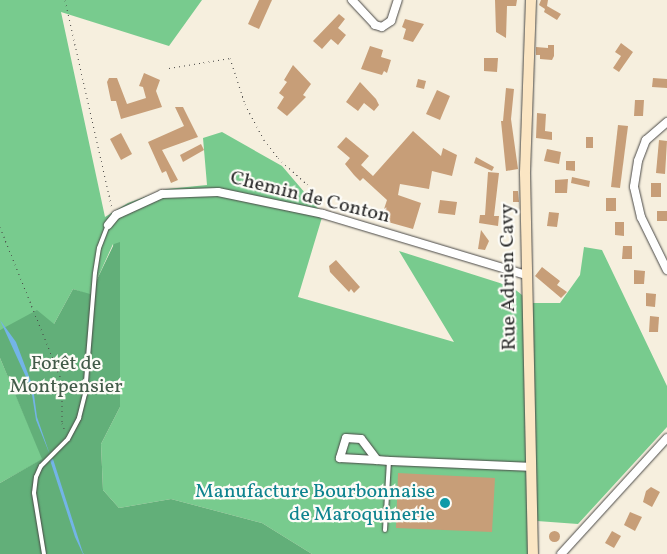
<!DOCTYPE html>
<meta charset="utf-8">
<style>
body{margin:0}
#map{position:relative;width:667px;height:554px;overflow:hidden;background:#f6efde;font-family:Vollkorn,serif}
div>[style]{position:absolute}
.green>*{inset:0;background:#78cb8e}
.forest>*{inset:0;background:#62af79}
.water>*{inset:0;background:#73b4e7}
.building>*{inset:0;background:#c79e78}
.round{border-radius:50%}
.path>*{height:1px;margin-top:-0.5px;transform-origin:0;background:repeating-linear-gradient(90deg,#494846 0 1px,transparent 0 5px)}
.roads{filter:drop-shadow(0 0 1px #494846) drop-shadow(0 0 1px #494846)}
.lane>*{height:4px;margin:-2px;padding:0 2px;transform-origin:2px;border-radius:2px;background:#fff}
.street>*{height:8px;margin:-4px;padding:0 4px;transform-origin:4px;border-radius:4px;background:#fff}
.secondary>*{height:10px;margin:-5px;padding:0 5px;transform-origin:5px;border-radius:5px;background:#fbe6c4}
.dots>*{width:14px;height:14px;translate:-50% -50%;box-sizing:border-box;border:2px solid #fdfcf7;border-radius:50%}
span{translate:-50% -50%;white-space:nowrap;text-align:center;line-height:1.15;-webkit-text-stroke:4.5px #fdfcf7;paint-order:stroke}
.street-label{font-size:20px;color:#2b2b2b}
.park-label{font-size:20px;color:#425b49}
.culture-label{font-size:20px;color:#0d838f}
.right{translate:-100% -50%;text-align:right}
</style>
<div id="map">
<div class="green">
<div style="clip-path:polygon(0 0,202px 0,169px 46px,61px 12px,105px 217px,128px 203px,167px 189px,207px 185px,203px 138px,222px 132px,282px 166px,323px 214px,298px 297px,454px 342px,399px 251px,512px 287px,532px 303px,560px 303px,580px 275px,584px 247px,602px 250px,667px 386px,667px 427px,578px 524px,537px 521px,538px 548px,534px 554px,312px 554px,262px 523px,171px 499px,119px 508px,103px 490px,101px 444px,120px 407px,113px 244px,90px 295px,73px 289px,54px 324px,0 330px)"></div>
<div style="clip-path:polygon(0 358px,43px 459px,0 483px)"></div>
</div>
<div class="forest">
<div style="clip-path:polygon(120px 242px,120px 407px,101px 444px,103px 490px,119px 508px,171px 499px,262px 523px,312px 554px,0 554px,0 483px,42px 459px,0 358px,0 330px,37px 310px,54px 324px,73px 289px,90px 294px,114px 244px)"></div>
</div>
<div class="water">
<div style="clip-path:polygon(0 320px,16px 342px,33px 387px,37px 417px,50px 455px,36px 420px,31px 388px)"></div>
<div style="clip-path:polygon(53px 459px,83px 553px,84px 554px,83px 554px,75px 537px,50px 460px)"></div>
</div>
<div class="building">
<div style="clip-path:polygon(259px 0,272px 0,259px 29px,248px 24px)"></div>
<div style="clip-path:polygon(495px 0,517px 0,516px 6px,507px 6px,506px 38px,496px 32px)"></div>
<div style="clip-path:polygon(541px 0,548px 0,547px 6px,561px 14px,557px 20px,544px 12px,545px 9px,539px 5px)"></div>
<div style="clip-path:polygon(339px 14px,345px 19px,338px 28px,346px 35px,338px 45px,331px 39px,322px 49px,313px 41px)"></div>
<div style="clip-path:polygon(405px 19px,424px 24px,413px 42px,403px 39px,406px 29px,402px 27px)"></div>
<div style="clip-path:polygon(621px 43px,633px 52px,619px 72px,613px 68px,621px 56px,615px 52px)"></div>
<div style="clip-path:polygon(548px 45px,554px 45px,554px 56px,552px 60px,540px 59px,540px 55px,536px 55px,536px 47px,548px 48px)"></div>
<div style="clip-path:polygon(370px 46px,383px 50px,381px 57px,391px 60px,387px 73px,384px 71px,382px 75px,361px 69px)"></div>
<div style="clip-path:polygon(484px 58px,498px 58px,497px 72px,484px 71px)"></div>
<div style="clip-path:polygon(293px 65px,311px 84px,303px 95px,306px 97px,287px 116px,277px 108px,284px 97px,279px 93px,287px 82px,284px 80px)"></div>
<div style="clip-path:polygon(144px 73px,160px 80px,156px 91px,162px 107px,121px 119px,116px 101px,111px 101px,107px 82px,109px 78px,117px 78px,127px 104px,146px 98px,143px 87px,139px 86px)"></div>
<div style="clip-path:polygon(653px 78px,667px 79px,667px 88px,652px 87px)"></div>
<div style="clip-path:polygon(418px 79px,426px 81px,424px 89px,416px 87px)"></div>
<div style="clip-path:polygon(360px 82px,376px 99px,379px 105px,374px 111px,364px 103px,358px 111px,346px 102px)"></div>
<div style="clip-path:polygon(506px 88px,514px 89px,511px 119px,518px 169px,506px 171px,501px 121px,503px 121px)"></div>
<div style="clip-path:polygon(437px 90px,450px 96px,440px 120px,426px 114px)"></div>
<div style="clip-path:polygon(635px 100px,644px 100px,643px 116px,634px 116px)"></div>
<div style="clip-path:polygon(175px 107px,183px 107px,198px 137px,162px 150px,178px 180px,171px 183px,166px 171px,162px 173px,148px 142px,184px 126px)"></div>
<div style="clip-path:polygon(537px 113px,546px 114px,545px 131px,552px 132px,552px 140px,536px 138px)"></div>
<div style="clip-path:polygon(618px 125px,628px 126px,620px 188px,611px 187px)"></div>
<div style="clip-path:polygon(413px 131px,441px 156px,443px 148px,457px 155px,452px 176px,432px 171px,429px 189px,400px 184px,398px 195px,421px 203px,413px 229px,388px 222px,382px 215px,387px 200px,363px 178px,360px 181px,354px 175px,345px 164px,350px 158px,337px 147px,346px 137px,369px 156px,361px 165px,373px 176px)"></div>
<div style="clip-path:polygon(121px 133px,132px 154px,121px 160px,110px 139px)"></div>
<div style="clip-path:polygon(586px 137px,593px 137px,593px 148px,586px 148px)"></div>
<div style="clip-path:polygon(659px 140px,667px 141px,665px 174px,656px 173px)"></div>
<div style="clip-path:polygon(201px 144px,204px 150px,183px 162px,180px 155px)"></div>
<div style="clip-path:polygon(547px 149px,561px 152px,559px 164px,544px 161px)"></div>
<div style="clip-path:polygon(476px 157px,494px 167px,492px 171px,474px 163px)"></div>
<div style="clip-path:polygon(566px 161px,575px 161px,575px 171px,566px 170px)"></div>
<div style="clip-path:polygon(488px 172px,499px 173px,494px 216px,499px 216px,498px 226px,479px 223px,480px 215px,485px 215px)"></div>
<div style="clip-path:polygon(572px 177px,590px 181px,589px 187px,571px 183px)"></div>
<div style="clip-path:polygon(568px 179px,567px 193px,555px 193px,555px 180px)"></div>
<div style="clip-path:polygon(651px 183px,661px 183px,661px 197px,651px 197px)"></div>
<div style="clip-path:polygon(513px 191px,518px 191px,519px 202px,513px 202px)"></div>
<div style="clip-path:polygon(606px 198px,616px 198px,616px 211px,606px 211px)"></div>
<div style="clip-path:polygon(440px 200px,457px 202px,455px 215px,438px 213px)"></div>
<div style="clip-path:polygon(657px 211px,667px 211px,667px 221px,657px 221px)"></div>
<div style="clip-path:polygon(549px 212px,559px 213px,557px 227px,547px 226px)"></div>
<div style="clip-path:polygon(615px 222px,624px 222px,624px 236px,615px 235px)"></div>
<div style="clip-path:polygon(481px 230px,489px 241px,485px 250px,478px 249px)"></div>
<div style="clip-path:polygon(623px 246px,632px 246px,632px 259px,622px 259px)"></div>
<div style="clip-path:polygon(336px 260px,360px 287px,354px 293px,351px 289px,349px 292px,330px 272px,329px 266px)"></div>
<div style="clip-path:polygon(542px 267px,560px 281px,557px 285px,567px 292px,561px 298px,535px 276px)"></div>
<div style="clip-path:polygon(634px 270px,645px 271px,644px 284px,634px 284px)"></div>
<div style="clip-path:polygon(646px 293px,656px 294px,655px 307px,646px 306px)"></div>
<div style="clip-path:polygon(650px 316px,659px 317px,658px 332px,649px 332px)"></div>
<div style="clip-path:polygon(398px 473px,495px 478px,492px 532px,396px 528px)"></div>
<div style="clip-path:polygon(651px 487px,660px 492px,652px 507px,643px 502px,646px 491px)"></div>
<div style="clip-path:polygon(630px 512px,642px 517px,635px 531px,624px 525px)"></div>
<div class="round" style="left:548.5px;top:530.5px;width:11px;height:11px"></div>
<div style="clip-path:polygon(612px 531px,621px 536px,614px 548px,605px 543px)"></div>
</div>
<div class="path">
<div style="left:65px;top:0;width:213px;rotate:77.3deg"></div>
<div style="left:169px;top:68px;width:62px;rotate:-9.3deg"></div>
<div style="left:230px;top:58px;width:48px;rotate:71.9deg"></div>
<div style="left:245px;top:104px;width:41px;rotate:62.2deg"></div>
<div style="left:264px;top:140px;width:23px;rotate:52deg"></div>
<div style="left:278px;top:158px;width:39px;rotate:42deg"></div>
<div style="left:307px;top:184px;width:23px;rotate:59deg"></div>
<div style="left:0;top:227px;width:166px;rotate:68.1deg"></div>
<div style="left:62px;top:381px;width:42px;rotate:90deg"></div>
<div style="left:62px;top:423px;width:9px;rotate:69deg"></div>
</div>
<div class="roads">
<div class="lane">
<div style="left:385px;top:530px;width:69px;rotate:-86.7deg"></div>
<div style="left:44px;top:554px;width:62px;rotate:-99.3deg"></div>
<div style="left:34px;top:493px;width:16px;rotate:-83deg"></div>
<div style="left:36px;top:477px;width:12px;rotate:-66deg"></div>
<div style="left:41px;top:466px;width:38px;rotate:-45deg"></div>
<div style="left:68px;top:439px;width:24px;rotate:-62deg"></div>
<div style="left:79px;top:418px;width:25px;rotate:-76deg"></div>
<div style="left:85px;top:394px;width:121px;rotate:-85.3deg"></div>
<div style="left:95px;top:273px;width:25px;rotate:-81deg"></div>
<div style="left:99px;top:248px;width:25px;rotate:-69deg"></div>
</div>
<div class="street">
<div style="left:352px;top:0;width:34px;rotate:47deg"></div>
<div style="left:375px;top:25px;width:7px;rotate:16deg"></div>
<div style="left:382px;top:27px;width:11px;rotate:-34deg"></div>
<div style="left:391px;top:21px;width:22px;rotate:-72deg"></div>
<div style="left:667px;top:122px;width:28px;rotate:139deg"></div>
<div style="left:646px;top:140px;width:22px;rotate:111deg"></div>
<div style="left:638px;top:161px;width:26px;rotate:99deg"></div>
<div style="left:634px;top:187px;width:31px;rotate:77deg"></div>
<div style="left:641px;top:217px;width:59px;rotate:63.9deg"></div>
<div style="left:108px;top:225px;width:13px;rotate:-51deg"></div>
<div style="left:116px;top:215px;width:51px;rotate:-24.5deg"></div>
<div style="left:162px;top:194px;width:56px;rotate:-2deg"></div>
<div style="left:218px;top:192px;width:107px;rotate:11.8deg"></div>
<div style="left:323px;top:214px;width:212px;rotate:16.7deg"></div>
<div style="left:377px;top:460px;width:26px;rotate:-127deg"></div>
<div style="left:361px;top:439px;width:15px;rotate:-176deg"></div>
<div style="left:346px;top:438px;width:21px;rotate:107deg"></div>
<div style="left:340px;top:458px;width:37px;rotate:3deg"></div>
<div style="left:377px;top:460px;width:12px;rotate:5deg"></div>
<div style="left:389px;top:461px;width:141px;rotate:2.4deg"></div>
<div style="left:561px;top:554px;width:157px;rotate:-47.6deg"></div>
</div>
<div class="secondary">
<div style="left:531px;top:0;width:174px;rotate:92deg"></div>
<div style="left:525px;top:174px;width:380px;rotate:88.8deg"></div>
</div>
</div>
<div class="dots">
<div style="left:445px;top:503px;background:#0f9aa8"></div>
</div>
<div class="street-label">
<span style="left:310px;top:198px;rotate:14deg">Chemin de Conton</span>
<span style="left:509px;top:277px;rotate:-91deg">Rue Adrien Cavy</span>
</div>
<div class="park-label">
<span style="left:66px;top:376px">Forêt de<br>Montpensier</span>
</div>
<div class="culture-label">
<span class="right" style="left:435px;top:504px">Manufacture Bourbonnaise<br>de Maroquinerie</span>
</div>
</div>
